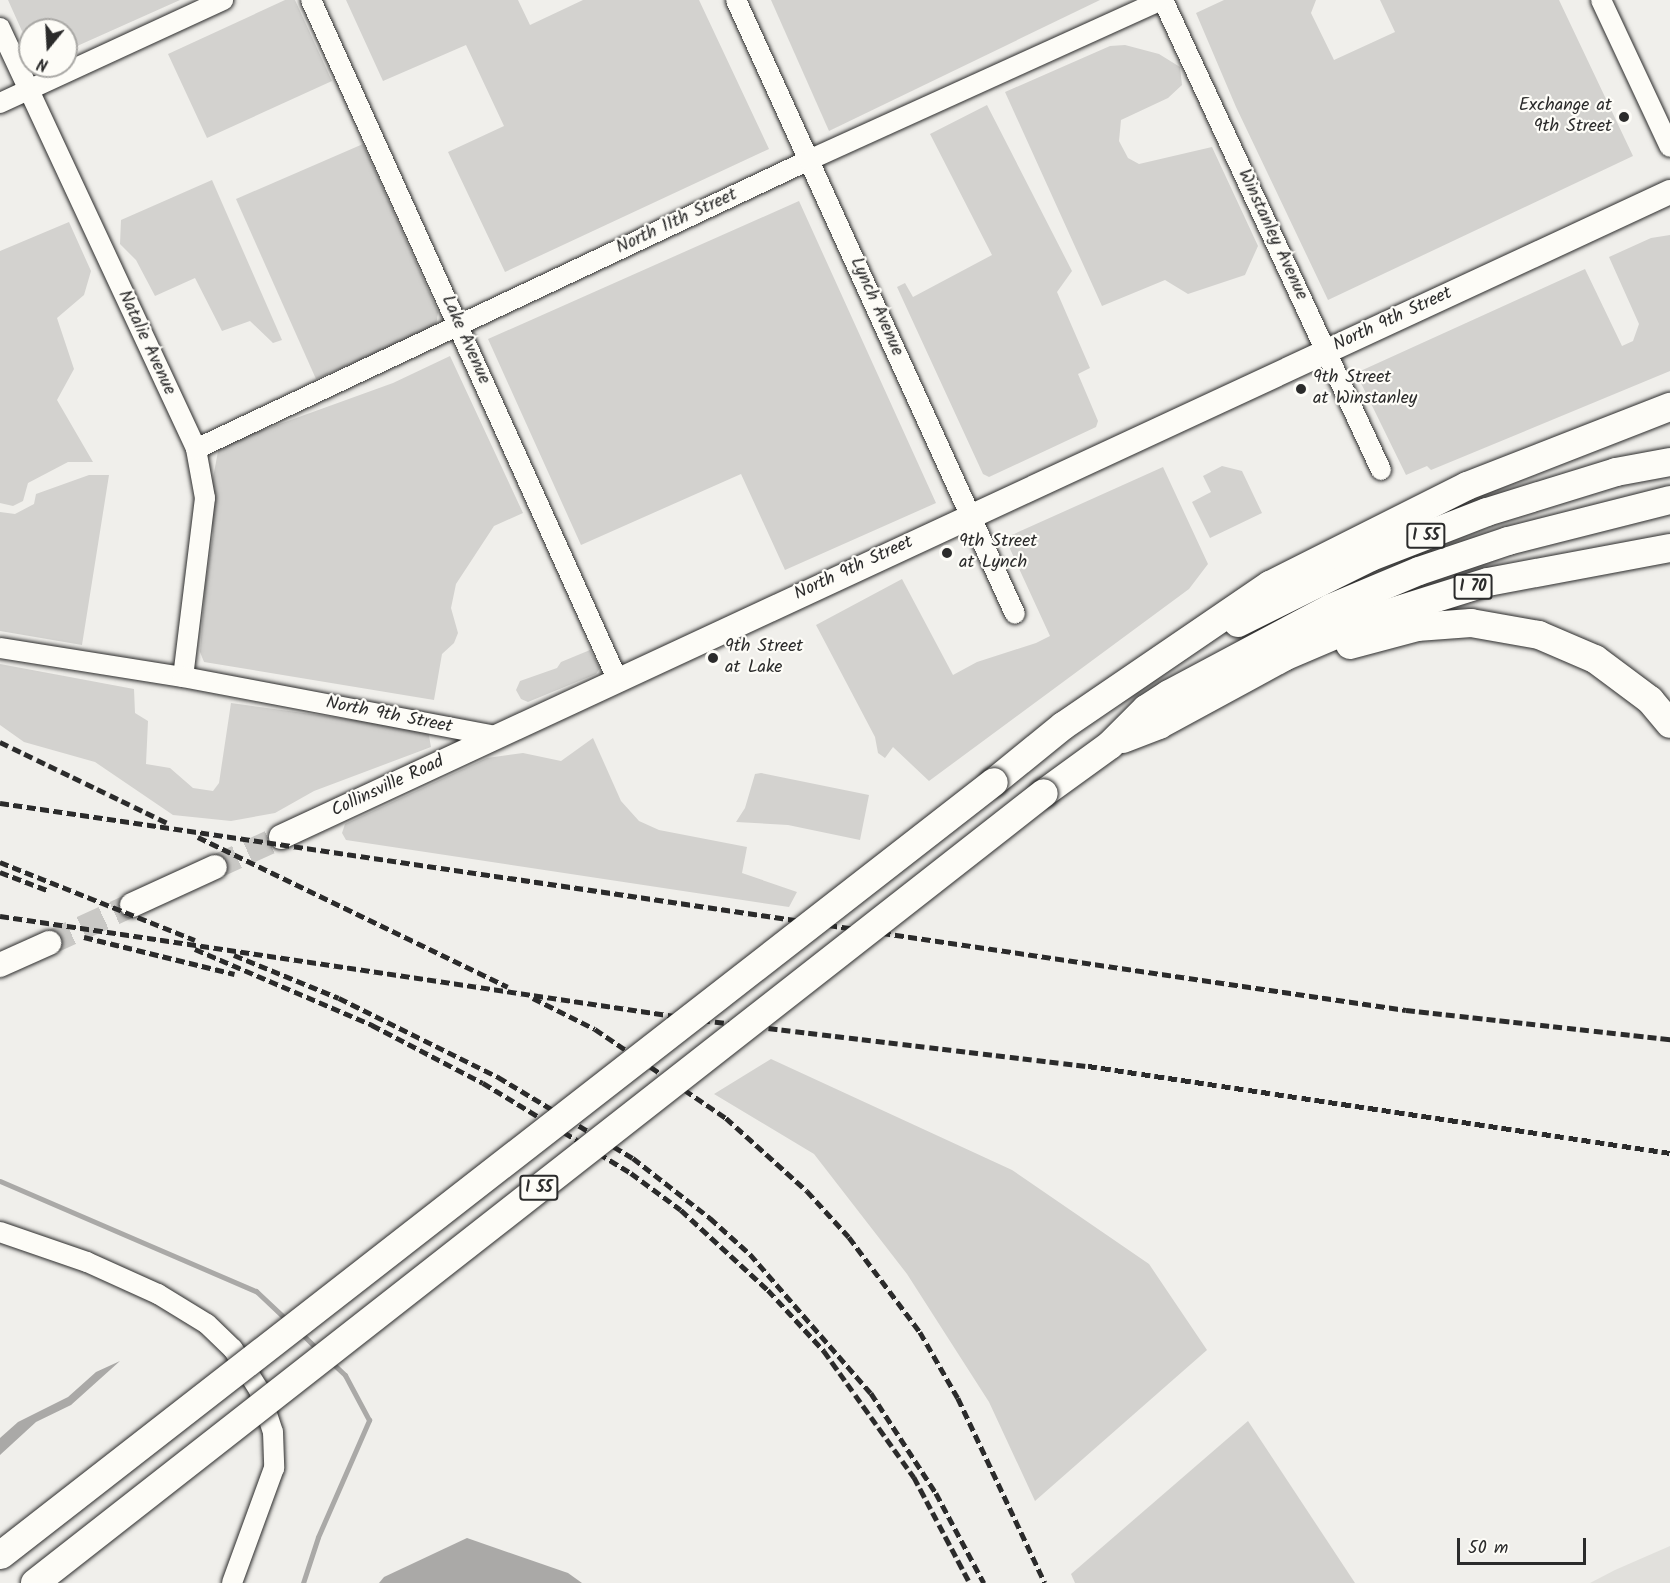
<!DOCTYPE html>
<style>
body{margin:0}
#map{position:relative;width:1670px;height:1583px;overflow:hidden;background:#f0efeb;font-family:Kalam,sans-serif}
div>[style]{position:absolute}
.built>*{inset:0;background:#e1e0dc}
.green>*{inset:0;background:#d3d2cf}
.water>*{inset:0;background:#aaa9a7}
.stream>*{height:5px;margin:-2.5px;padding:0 2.5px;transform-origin:2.5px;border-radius:2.5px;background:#aaa9a7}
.major-tunnel>*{height:24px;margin-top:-12px;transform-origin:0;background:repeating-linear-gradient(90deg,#c9c8c5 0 24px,transparent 0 36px)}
.roads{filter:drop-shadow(0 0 2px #2b2b2b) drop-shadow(0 0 2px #2b2b2b)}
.minor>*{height:20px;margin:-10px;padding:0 10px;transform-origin:10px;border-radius:10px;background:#fdfcf7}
.major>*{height:24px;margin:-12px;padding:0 12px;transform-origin:12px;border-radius:12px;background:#fdfcf7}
.highway>*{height:28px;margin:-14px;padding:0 14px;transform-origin:14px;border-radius:14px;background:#fdfcf7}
.rail>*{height:4.5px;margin-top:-2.25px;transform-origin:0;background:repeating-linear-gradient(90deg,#2b2b2b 0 9px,transparent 0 13.5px)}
.bridges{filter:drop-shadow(0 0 2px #2b2b2b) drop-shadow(0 0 2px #2b2b2b)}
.highway-bridge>*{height:28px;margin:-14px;padding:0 14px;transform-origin:14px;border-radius:14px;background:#fdfcf7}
.dots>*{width:16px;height:16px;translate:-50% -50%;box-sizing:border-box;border:3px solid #fdfcf7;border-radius:50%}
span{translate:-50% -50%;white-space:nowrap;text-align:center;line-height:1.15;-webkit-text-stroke:4.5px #fdfcf7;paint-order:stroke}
.shield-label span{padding:2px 4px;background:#fdfcf7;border:2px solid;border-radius:4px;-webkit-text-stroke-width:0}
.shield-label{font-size:16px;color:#2b2b2b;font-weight:700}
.poi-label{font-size:18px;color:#2b2b2b}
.right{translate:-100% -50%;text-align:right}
.left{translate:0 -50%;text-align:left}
.street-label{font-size:18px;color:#2b2b2b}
.north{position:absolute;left:18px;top:18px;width:60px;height:60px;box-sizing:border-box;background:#fdfcf7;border:2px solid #a9a8a5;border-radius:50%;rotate:198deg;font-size:16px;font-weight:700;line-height:24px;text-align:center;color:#2b2b2b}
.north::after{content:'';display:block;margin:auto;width:21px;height:27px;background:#2b2b2b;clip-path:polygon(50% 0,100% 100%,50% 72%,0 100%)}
.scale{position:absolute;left:1457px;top:1538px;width:129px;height:27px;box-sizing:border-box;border:3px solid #2b2b2b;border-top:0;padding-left:8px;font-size:18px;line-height:21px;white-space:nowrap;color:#2b2b2b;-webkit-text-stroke:4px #fdfcf7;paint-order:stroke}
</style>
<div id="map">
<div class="built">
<div style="clip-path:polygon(1670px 1546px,1670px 1583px,1590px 1583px,1615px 1570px)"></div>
</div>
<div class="green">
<div style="clip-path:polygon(8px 0,180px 0,66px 51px,66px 30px,30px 30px,30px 49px)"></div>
<div style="clip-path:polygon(285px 0,295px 0,332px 81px,207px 138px,168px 54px)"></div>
<div style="clip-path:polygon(346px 0,518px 0,530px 25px,583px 0,699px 0,769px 149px,505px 272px,448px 152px,504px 126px,466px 45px,383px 81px)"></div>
<div style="clip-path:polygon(771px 0,1100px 0,829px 131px)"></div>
<div style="clip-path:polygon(1224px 0,1316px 0,1311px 13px,1334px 60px,1395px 32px,1380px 0,1559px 0,1633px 156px,1328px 300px,1236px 107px,1196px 13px)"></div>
<div style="clip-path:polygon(1125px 45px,1159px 54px,1180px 67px,1182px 85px,1168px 98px,1121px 120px,1119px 141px,1128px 158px,1139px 164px,1212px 147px,1258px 246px,1245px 275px,1188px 294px,1165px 280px,1102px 306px,1005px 92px,1110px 46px)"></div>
<div style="clip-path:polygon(987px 105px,1072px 271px,1057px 292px,1090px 368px,1078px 374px,1098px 421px,1096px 427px,989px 477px,983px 474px,897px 287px,905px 283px,913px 297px,992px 255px,930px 134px)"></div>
<div style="clip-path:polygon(363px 144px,438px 312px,436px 327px,316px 379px,236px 199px)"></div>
<div style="clip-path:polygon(212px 180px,282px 340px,273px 343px,250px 321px,222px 331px,195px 278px,155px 296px,136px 260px,120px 244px,121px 220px)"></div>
<div style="clip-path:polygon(799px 201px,936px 503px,785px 570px,741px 474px,581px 545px,488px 339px)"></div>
<div style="clip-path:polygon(69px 222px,91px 271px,84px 295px,57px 318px,74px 369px,57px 400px,93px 462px,68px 462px,28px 483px,23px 501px,13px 506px,0 503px,0 251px)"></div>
<div style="clip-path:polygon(1670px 235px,1670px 371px,1431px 470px,1427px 466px,1406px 475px,1356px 373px,1585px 269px,1622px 346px,1633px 341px,1639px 324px,1609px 257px,1651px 238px)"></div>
<div style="clip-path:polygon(450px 356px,523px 513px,494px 526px,456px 584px,451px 608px,458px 633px,454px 643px,442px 654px,434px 700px,204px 662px,200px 652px,205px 587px,213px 535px,210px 494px,219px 446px,393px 383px)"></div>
<div style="clip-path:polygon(1222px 466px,1242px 471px,1262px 513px,1210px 538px,1192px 502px,1211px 492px,1203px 476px)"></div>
<div style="clip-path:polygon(1163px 467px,1208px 564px,1189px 589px,929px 781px,893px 747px,885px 758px,878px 753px,875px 737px,816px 625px,902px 579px,953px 675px,977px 662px,1036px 643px,1050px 636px,1005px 538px)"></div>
<div style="clip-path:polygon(89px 475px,109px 475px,82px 645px,0 631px,0 512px,15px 514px,34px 504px,36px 494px)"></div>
<div style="clip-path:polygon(590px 650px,600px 668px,596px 674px,528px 702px,521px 699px,516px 690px,520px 681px,557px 668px,561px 662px)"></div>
<div style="clip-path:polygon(0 664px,134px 689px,135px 713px,148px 721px,146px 764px,170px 768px,193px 788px,213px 791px,219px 783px,231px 703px,428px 730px,431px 747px,314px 791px,275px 813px,231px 821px,173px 815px,95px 762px,24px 742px,0 725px)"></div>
<div style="clip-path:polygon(593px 738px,621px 801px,639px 821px,659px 830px,747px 847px,742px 873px,797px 892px,789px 907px,346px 840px,342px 833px,345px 824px,487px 758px,523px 753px,561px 761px)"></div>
<div style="clip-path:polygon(761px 773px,869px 795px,860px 840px,788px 825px,736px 822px,745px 808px,755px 774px)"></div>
<div style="clip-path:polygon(771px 1059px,1012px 1170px,1149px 1264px,1207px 1350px,1035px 1501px,989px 1402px,907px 1274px,814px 1154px,714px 1094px)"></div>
<div style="clip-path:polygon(1248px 1421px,1355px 1583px,1075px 1583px,1071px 1574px)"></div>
</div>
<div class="water">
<div style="clip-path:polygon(120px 1361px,71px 1405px,36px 1422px,0 1455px,0 1438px,18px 1422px,68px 1397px,96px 1372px)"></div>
<div style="clip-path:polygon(467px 1538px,568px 1573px,582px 1583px,379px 1583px,384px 1577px)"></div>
</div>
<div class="stream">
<div style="left:0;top:1181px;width:279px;rotate:23.3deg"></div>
<div style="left:256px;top:1291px;width:45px;rotate:43.2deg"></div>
<div style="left:300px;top:1332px;width:27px;rotate:45deg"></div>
<div style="left:303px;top:1583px;width:48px;rotate:-71.9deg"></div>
<div style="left:318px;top:1537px;width:128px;rotate:-66.4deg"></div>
<div style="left:369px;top:1420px;width:51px;rotate:-118.1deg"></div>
<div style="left:345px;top:1375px;width:21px;rotate:-137deg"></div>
</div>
<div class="major-tunnel">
<div style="left:215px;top:867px;width:72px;rotate:-24.4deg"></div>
<div style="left:49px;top:943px;width:91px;rotate:-24.6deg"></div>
</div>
<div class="roads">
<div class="minor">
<div style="left:311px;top:0;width:747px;rotate:65.73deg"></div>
<div style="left:736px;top:0;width:674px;rotate:65.56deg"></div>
<div style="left:1163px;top:0;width:518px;rotate:65.12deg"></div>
<div style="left:1601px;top:0;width:162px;rotate:64.9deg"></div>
<div style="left:0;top:28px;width:464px;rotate:65deg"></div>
<div style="left:196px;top:449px;width:50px;rotate:79.6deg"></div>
<div style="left:205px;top:498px;width:180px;rotate:97deg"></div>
<div style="left:0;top:103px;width:246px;rotate:-24.8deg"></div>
<div style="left:196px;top:449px;width:678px;rotate:-25.24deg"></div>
<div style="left:809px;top:160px;width:387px;rotate:-24.4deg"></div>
<div style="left:0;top:648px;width:185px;rotate:9deg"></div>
<div style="left:183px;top:677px;width:318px;rotate:10.7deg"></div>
<div style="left:0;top:1232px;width:92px;rotate:19deg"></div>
<div style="left:87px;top:1262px;width:78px;rotate:24.3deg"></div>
<div style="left:158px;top:1294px;width:57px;rotate:31.5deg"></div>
<div style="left:207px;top:1324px;width:36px;rotate:44deg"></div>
<div style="left:233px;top:1349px;width:49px;rotate:57.6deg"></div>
<div style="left:259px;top:1390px;width:44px;rotate:71.6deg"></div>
<div style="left:273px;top:1432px;width:36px;rotate:88deg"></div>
<div style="left:274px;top:1468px;width:122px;rotate:110.1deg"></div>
</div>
<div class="major">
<div style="left:281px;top:837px;width:1531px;rotate:-24.91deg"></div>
<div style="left:132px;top:905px;width:91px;rotate:-24.6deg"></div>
<div style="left:0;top:965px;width:54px;rotate:-24.2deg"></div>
</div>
<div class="highway">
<div style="left:1238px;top:623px;width:148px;rotate:-26.4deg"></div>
<div style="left:1371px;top:557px;width:124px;rotate:-21.2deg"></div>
<div style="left:1487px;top:512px;width:135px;rotate:-17.2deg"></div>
<div style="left:1616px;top:472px;width:55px;rotate:-10.5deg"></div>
<div style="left:1350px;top:645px;width:69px;rotate:-15deg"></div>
<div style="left:1417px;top:627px;width:54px;rotate:-4.2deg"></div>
<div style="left:1471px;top:623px;width:69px;rotate:10deg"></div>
<div style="left:1539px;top:635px;width:61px;rotate:23.2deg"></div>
<div style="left:1595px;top:659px;width:69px;rotate:36.7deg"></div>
<div style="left:1650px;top:700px;width:31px;rotate:50deg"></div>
<div style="left:1123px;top:739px;width:39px;rotate:-21deg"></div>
<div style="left:1159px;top:725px;width:142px;rotate:-28.5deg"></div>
<div style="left:1284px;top:657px;width:107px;rotate:-23.2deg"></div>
<div style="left:1382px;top:615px;width:111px;rotate:-17.3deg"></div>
<div style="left:1488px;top:582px;width:185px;rotate:-10.6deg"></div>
<div style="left:994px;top:782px;width:89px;rotate:-39.1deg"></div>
<div style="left:1063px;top:726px;width:250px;rotate:-34.3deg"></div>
<div style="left:1270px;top:585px;width:220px;rotate:-26.7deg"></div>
<div style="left:1467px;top:486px;width:218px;rotate:-21.3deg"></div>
<div style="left:1044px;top:793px;width:82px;rotate:-36deg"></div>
<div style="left:1110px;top:745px;width:51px;rotate:-45deg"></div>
<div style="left:1146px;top:709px;width:27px;rotate:-33deg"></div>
<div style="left:1169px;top:694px;width:183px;rotate:-28deg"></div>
<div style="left:1331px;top:608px;width:95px;rotate:-22.8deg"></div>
<div style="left:1419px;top:571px;width:94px;rotate:-18.6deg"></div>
<div style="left:1508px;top:541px;width:167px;rotate:-14.2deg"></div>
</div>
</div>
<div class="rail">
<div style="left:0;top:742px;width:189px;rotate:25.8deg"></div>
<div style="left:0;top:803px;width:1421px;rotate:8.38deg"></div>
<div style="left:1406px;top:1010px;width:266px;rotate:6.3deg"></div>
<div style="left:198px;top:837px;width:344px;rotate:25.8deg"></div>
<div style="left:0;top:862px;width:210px;rotate:21.8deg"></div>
<div style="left:0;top:872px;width:50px;rotate:21deg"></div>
<div style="left:0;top:916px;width:709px;rotate:8.44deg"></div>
<div style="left:701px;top:1020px;width:390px;rotate:6.8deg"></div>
<div style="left:1088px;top:1066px;width:588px;rotate:8.5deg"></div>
<div style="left:84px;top:937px;width:155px;rotate:13.8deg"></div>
<div style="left:195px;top:949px;width:193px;rotate:23.2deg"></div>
<div style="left:372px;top:1025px;width:125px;rotate:27.6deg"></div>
<div style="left:483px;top:1083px;width:173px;rotate:31.3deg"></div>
<div style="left:631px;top:1173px;width:62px;rotate:36.5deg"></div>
<div style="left:681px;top:1210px;width:118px;rotate:42.6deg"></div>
<div style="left:768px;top:1290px;width:83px;rotate:47.4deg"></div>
<div style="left:824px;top:1351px;width:155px;rotate:54.5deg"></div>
<div style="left:914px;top:1477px;width:120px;rotate:62.2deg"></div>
<div style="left:234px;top:955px;width:113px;rotate:22.3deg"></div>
<div style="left:339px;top:998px;width:178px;rotate:26.4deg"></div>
<div style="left:498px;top:1077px;width:157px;rotate:31deg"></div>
<div style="left:633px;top:1158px;width:98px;rotate:37.9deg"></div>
<div style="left:710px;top:1218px;width:54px;rotate:42deg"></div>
<div style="left:750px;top:1254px;width:184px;rotate:49deg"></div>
<div style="left:871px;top:1393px;width:119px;rotate:57deg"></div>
<div style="left:936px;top:1493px;width:102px;rotate:61.9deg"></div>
<div style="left:533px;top:998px;width:69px;rotate:26.6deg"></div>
<div style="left:595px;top:1029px;width:158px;rotate:34.2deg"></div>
<div style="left:726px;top:1118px;width:109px;rotate:42deg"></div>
<div style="left:807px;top:1191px;width:62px;rotate:47.6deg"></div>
<div style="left:849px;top:1237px;width:119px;rotate:53.2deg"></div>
<div style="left:920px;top:1332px;width:76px;rotate:60.1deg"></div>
<div style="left:958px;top:1398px;width:204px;rotate:64.8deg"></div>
</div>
<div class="bridges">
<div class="highway-bridge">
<div style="left:1px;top:1555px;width:1258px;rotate:-37.9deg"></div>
<div style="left:35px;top:1583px;width:1281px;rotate:-38.06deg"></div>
</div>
</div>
<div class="dots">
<div style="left:1624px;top:117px;background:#2b2b2b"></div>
<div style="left:1301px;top:389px;background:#2b2b2b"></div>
<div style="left:947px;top:553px;background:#2b2b2b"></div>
<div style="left:713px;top:658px;background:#2b2b2b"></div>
</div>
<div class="shield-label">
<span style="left:1426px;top:536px">I 55</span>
<span style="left:1473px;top:587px">I 70</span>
<span style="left:539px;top:1188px">I 55</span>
</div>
<div class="poi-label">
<span class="right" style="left:1612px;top:117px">Exchange at<br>9th Street</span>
<span class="left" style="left:1313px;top:389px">9th Street<br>at Winstanley</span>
<span class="left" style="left:959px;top:553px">9th Street<br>at Lynch</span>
<span class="left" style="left:725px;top:658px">9th Street<br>at Lake</span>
</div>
<div class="street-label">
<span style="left:677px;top:222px;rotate:-25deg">North 11th Street</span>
<span style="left:1272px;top:235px;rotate:65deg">Winstanley Avenue</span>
<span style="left:876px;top:307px;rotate:66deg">Lynch Avenue</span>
<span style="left:1393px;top:320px;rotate:-25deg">North 9th Street</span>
<span style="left:465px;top:340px;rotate:66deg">Lake Avenue</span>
<span style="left:146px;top:343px;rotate:65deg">Natalie Avenue</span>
<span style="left:854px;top:569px;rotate:-25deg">North 9th Street</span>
<span style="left:389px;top:716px;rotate:11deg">North 9th Street</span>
<span style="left:388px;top:787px;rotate:-25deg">Collinsville Road</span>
</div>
<div class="north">N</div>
<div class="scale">50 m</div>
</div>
